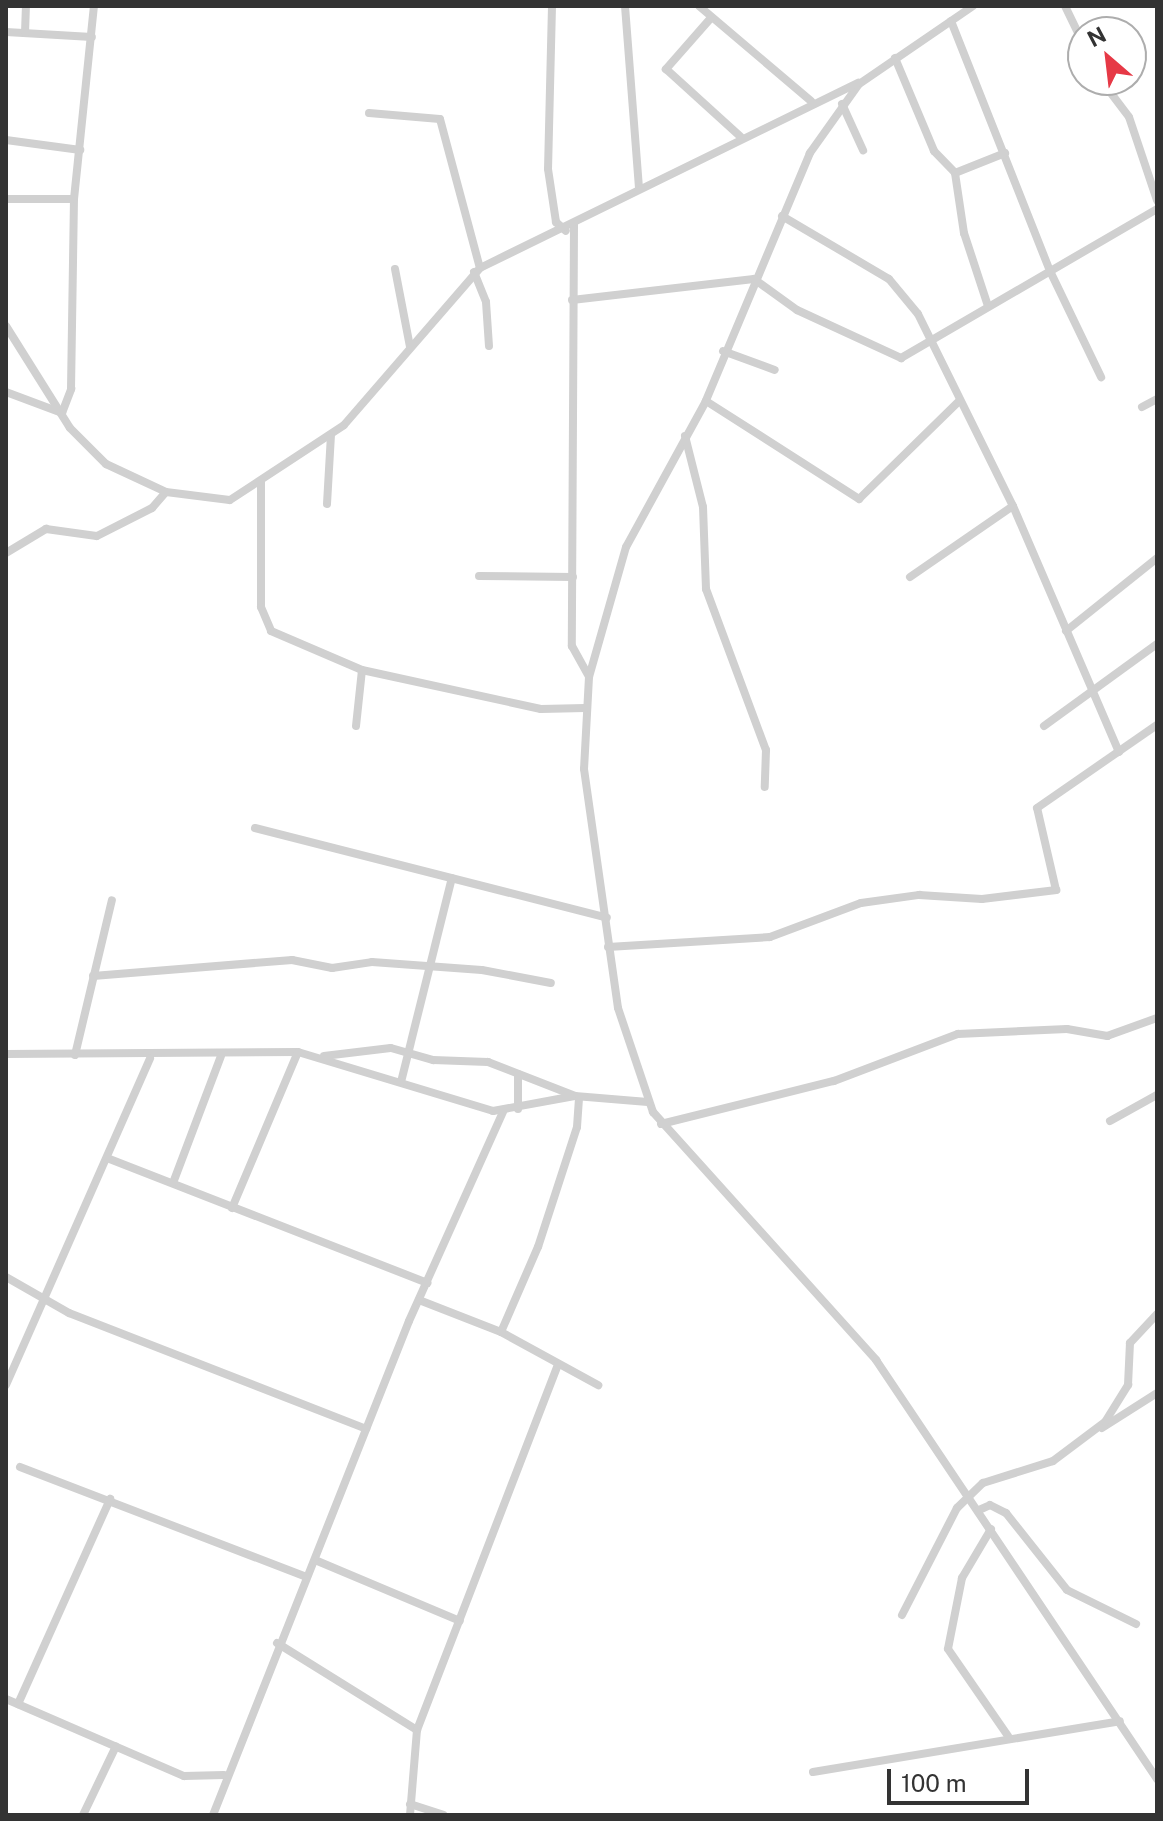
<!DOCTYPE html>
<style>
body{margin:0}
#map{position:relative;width:1163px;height:1821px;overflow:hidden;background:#fff;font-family:"Public Sans",sans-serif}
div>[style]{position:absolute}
.minor>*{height:8px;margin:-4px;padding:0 4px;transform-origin:4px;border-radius:4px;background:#d0d0d0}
span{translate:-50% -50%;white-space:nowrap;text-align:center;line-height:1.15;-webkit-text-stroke:8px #fff;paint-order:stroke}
.frame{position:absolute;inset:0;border:8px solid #333;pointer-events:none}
.north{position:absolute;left:1067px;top:16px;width:80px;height:80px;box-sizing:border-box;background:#fff;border:2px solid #adadad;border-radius:50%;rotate:332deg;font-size:22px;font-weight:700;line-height:32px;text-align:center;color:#333}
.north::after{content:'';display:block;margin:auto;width:28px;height:36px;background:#e63946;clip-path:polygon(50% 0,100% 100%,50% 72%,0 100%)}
.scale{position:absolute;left:887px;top:1769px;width:142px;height:36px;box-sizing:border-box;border:4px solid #333;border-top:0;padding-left:10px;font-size:24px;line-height:28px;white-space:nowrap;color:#333;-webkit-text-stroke:6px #fff;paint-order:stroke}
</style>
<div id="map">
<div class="minor">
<div style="left:552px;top:6px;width:163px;rotate:91.4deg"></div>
<div style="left:548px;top:169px;width:54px;rotate:81.4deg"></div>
<div style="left:556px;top:222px;width:13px;rotate:42deg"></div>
<div style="left:625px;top:6px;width:183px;rotate:85.6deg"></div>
<div style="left:699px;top:6px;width:147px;rotate:40.3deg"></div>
<div style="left:973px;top:6px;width:138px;rotate:145.6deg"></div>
<div style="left:859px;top:84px;width:85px;rotate:125.4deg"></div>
<div style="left:810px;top:153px;width:269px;rotate:112.8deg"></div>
<div style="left:706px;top:401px;width:166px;rotate:118.7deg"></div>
<div style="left:626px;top:547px;width:135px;rotate:105.9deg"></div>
<div style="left:589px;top:677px;width:92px;rotate:93.1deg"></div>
<div style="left:584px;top:769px;width:241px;rotate:81.9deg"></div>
<div style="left:618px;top:1008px;width:110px;rotate:71.4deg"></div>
<div style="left:653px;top:1112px;width:334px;rotate:48deg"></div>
<div style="left:876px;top:1360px;width:505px;rotate:56.15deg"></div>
<div style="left:1065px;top:6px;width:41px;rotate:64.1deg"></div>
<div style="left:710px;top:19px;width:67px;rotate:131.3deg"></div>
<div style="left:666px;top:69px;width:100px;rotate:42.2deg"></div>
<div style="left:951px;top:21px;width:269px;rotate:68.4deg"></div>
<div style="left:1050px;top:271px;width:118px;rotate:64.3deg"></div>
<div style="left:6px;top:32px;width:86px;rotate:3.3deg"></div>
<div style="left:25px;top:33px;width:27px;rotate:-88deg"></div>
<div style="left:895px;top:58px;width:101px;rotate:67.2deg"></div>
<div style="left:934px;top:151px;width:30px;rotate:46deg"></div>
<div style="left:955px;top:173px;width:61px;rotate:81.5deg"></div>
<div style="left:964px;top:233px;width:77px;rotate:71.8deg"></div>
<div style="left:1101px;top:80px;width:46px;rotate:52.9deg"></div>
<div style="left:1129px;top:117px;width:88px;rotate:71.4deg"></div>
<div style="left:842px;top:104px;width:51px;rotate:65.5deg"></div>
<div style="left:369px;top:113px;width:71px;rotate:4.8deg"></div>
<div style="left:440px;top:119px;width:154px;rotate:75deg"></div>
<div style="left:6px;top:140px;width:75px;rotate:7.7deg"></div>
<div style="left:955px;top:173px;width:54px;rotate:-21.8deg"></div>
<div style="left:6px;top:199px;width:68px"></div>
<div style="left:782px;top:216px;width:124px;rotate:30.5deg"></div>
<div style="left:889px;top:279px;width:45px;rotate:50.4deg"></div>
<div style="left:918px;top:314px;width:214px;rotate:63.7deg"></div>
<div style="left:1013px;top:506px;width:268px;rotate:66.7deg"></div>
<div style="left:574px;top:225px;width:421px;rotate:90.3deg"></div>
<div style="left:572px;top:646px;width:35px;rotate:61deg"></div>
<div style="left:395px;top:269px;width:79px;rotate:79.1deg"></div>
<div style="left:474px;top:272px;width:32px;rotate:68deg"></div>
<div style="left:486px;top:302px;width:44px;rotate:86.1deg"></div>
<div style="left:572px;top:300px;width:183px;rotate:-6.6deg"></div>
<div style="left:754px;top:279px;width:53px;rotate:35.8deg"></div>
<div style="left:797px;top:310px;width:115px;rotate:24.8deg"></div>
<div style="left:901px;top:358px;width:296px;rotate:-30.2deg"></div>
<div style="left:6px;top:326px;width:120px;rotate:57.9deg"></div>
<div style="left:70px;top:428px;width:51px;rotate:45deg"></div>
<div style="left:106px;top:464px;width:66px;rotate:25deg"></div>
<div style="left:166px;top:492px;width:64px;rotate:7.1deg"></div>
<div style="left:230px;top:500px;width:136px;rotate:-33.3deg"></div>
<div style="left:344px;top:425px;width:208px;rotate:-49.1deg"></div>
<div style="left:480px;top:268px;width:421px;rotate:-26.1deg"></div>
<div style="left:723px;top:351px;width:55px;rotate:20.1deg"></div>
<div style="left:6px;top:392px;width:60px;rotate:20.6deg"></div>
<div style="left:62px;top:413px;width:26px;rotate:-69deg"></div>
<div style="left:71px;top:389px;width:190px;rotate:-89.1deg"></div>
<div style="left:74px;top:199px;width:194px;rotate:-84.1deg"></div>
<div style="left:706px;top:401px;width:182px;rotate:32.6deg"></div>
<div style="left:859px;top:499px;width:140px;rotate:-44.4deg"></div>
<div style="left:1142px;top:407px;width:17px;rotate:-28deg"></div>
<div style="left:685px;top:436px;width:73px;rotate:75.8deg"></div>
<div style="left:703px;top:507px;width:82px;rotate:87.9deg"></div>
<div style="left:706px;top:589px;width:172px;rotate:69.6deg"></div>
<div style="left:766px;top:750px;width:37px;rotate:92deg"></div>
<div style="left:261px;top:482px;width:125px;rotate:90deg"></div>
<div style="left:261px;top:607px;width:26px;rotate:67deg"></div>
<div style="left:271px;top:631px;width:99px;rotate:23.2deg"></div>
<div style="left:362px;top:670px;width:183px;rotate:12.3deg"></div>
<div style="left:541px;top:709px;width:44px;rotate:-1.3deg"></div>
<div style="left:327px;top:504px;width:69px;rotate:-86.7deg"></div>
<div style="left:6px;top:553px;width:47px;rotate:-31deg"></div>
<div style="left:46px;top:529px;width:51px;rotate:7.8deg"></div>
<div style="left:97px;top:536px;width:62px;rotate:-27deg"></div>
<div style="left:152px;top:508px;width:21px;rotate:-49deg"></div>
<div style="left:479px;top:576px;width:94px;rotate:0.6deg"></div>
<div style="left:910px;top:577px;width:125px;rotate:-34.6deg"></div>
<div style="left:1066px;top:631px;width:117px;rotate:-38.7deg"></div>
<div style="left:356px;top:726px;width:56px;rotate:-83.9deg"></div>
<div style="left:1044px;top:726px;width:140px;rotate:-36deg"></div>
<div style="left:255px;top:828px;width:363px;rotate:14.3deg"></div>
<div style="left:608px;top:947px;width:162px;rotate:-3.5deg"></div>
<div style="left:770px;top:937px;width:97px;rotate:-20.5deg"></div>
<div style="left:861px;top:903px;width:59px;rotate:-7.9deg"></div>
<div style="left:919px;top:895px;width:63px;rotate:3.6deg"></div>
<div style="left:982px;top:899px;width:75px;rotate:-6.9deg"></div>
<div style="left:1056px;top:890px;width:84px;rotate:-103deg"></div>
<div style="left:1037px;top:808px;width:146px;rotate:-34.7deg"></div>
<div style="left:93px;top:976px;width:200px;rotate:-4.6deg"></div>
<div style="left:292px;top:960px;width:41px;rotate:11.3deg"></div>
<div style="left:332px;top:968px;width:40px;rotate:-8.5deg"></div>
<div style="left:372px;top:962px;width:110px;rotate:4.2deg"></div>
<div style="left:482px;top:970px;width:70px;rotate:10.7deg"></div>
<div style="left:6px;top:1054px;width:292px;rotate:-0.4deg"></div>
<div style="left:298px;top:1052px;width:204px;rotate:16.8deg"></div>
<div style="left:493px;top:1111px;width:83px;rotate:-10.4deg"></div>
<div style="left:575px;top:1096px;width:73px;rotate:4.7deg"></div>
<div style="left:75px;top:1055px;width:159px;rotate:-76.6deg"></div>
<div style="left:324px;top:1056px;width:67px;rotate:-6.8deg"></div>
<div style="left:391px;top:1048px;width:44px;rotate:15.9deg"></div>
<div style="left:433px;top:1060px;width:55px;rotate:2.1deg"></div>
<div style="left:488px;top:1062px;width:93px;rotate:21.3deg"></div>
<div style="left:518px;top:1074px;width:35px;rotate:90deg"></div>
<div style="left:401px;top:1082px;width:210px;rotate:-76deg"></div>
<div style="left:1110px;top:1121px;width:54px;rotate:-29deg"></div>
<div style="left:661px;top:1124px;width:178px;rotate:-14deg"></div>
<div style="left:834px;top:1081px;width:133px;rotate:-20.8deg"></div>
<div style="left:958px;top:1034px;width:109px;rotate:-2.6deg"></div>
<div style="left:1067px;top:1029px;width:41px;rotate:9.9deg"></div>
<div style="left:1107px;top:1036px;width:53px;rotate:-19.8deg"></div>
<div style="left:107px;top:1158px;width:344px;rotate:21.3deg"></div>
<div style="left:173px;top:1183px;width:136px;rotate:-69.3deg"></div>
<div style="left:232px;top:1208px;width:169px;rotate:-67.1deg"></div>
<div style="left:6px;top:1277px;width:73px;rotate:29.7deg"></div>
<div style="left:69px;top:1313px;width:319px;rotate:21.3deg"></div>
<div style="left:419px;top:1300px;width:88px;rotate:21.3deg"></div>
<div style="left:501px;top:1332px;width:111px;rotate:28.7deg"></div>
<div style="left:501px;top:1332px;width:93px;rotate:-66.5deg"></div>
<div style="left:538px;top:1247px;width:126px;rotate:-72deg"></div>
<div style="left:577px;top:1127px;width:29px;rotate:-86deg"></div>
<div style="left:6px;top:1385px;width:357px;rotate:-66.2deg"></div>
<div style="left:1102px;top:1428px;width:65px;rotate:-32.5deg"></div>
<div style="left:20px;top:1467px;width:307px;rotate:21deg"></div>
<div style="left:979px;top:1510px;width:12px;rotate:-24deg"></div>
<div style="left:990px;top:1505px;width:18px;rotate:27deg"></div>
<div style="left:1006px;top:1513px;width:98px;rotate:51.6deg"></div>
<div style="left:1067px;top:1590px;width:77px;rotate:26.2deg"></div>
<div style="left:991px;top:1529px;width:57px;rotate:120.6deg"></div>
<div style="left:962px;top:1578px;width:72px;rotate:101.2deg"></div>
<div style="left:948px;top:1649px;width:106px;rotate:55.4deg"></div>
<div style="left:315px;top:1560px;width:157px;rotate:22.8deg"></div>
<div style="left:902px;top:1615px;width:120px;rotate:-62.8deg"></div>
<div style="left:957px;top:1508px;width:36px;rotate:-44deg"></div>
<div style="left:983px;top:1483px;width:73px;rotate:-17.4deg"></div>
<div style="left:1053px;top:1461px;width:65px;rotate:-36.9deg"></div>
<div style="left:1105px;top:1422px;width:44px;rotate:-58.1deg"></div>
<div style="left:1128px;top:1385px;width:42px;rotate:-87.3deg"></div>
<div style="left:1130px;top:1343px;width:40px;rotate:-47deg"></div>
<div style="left:277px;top:1643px;width:165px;rotate:31.9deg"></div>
<div style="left:6px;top:1699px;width:194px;rotate:23.4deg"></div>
<div style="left:184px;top:1776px;width:40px;rotate:-1.4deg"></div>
<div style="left:18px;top:1704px;width:225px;rotate:-65.8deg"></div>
<div style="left:813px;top:1772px;width:311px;rotate:-9.4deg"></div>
<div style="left:410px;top:1804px;width:35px;rotate:18deg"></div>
<div style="left:83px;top:1815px;width:76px;rotate:-64.4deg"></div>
<div style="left:213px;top:1815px;width:531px;rotate:-68.36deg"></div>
<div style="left:409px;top:1321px;width:231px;rotate:-65.8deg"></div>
<div style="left:410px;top:1815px;width:85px;rotate:-85.3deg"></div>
<div style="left:417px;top:1730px;width:392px;rotate:-68.9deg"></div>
</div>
<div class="frame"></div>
<div class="north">N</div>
<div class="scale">100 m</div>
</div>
